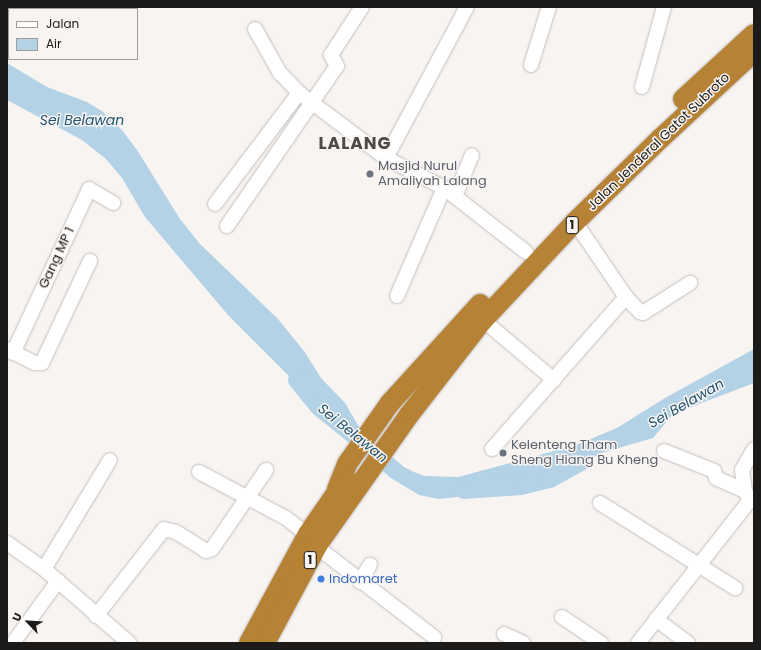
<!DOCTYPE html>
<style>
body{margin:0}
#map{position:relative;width:761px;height:650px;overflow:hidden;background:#f8f4f1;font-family:Poppins,sans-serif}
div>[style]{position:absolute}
.water>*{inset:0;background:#b3d2e6}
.river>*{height:18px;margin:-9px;padding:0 9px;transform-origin:9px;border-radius:9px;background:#b3d2e6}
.roads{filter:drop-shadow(0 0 1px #c3bfbc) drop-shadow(0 0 1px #c3bfbc)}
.minor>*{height:14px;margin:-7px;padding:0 7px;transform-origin:7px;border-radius:7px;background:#fff}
.highway>*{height:20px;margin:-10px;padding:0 10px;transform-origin:10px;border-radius:10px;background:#b68236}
.dots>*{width:11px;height:11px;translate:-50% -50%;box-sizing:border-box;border:2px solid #f8f4f1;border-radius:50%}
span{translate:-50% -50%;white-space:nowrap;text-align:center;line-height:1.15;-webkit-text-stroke:3px #f8f4f1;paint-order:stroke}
.shield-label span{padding:1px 3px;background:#f8f4f1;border:1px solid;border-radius:3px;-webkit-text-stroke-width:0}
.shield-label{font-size:12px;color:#1c1b1a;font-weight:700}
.street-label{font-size:13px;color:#1c1b1a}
.worship-label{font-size:13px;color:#5b616d}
.left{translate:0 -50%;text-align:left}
.shop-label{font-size:13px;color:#366cbe}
.water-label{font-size:14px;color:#205572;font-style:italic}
.district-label{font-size:17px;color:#4c4946;font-weight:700;letter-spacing:1px}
.frame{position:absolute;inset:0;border:8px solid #1c1b1a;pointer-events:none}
.legend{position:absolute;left:8px;top:8px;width:130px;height:52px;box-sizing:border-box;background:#f8f4f1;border:1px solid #a09d9b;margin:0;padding:5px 7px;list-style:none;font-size:12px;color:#1c1b1a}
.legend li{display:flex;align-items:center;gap:8px;height:20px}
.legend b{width:20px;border:1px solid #a09d9b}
.north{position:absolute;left:8px;top:602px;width:40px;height:40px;-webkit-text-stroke:3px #f8f4f1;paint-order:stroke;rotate:295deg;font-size:11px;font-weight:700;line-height:16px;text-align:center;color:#1c1b1a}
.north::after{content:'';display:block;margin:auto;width:14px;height:18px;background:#1c1b1a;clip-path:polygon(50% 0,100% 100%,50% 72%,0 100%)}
</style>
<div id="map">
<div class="water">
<div style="clip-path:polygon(7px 63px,47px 87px,87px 102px,102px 111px,122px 130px,137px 150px,180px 219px,200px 244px,278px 319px,304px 351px,321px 378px,345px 403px,362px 432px,404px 467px,414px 472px,424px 476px,458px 477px,576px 445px,617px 428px,665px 398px,754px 349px,754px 383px,673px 414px,653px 438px,601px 453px,573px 470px,466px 496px,439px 499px,419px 495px,391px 478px,353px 446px,345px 424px,315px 402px,228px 315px,145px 217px,122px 178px,106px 159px,82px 140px,7px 100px)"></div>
</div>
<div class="river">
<div style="left:297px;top:380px;width:35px;rotate:51deg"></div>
<div style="left:319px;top:407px;width:59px;rotate:38.8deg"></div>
<div style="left:464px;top:490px;width:57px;rotate:-4deg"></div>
<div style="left:521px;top:486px;width:30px;rotate:-14deg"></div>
<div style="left:550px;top:479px;width:35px;rotate:-29deg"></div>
</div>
<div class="roads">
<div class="minor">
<div style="left:255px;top:29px;width:51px;rotate:60.4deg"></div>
<div style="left:280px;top:73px;width:28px;rotate:46deg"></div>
<div style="left:299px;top:93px;width:109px;rotate:36.8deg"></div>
<div style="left:386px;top:158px;width:65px;rotate:27.3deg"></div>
<div style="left:444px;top:188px;width:104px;rotate:38deg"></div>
<div style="left:531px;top:65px;width:61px;rotate:-72.8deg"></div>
<div style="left:642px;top:87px;width:83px;rotate:-74.6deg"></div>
<div style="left:386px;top:158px;width:171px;rotate:-61.8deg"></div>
<div style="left:455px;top:196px;width:44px;rotate:-67.5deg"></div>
<div style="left:215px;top:204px;width:139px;rotate:-52.9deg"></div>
<div style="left:575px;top:222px;width:91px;rotate:55.8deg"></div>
<div style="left:626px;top:297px;width:21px;rotate:47deg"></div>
<div style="left:640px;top:312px;width:3px;rotate:18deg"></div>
<div style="left:643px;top:313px;width:56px;rotate:-32.6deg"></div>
<div style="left:227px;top:226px;width:194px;rotate:-55.5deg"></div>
<div style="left:337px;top:66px;width:13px;rotate:-119deg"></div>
<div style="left:331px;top:55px;width:57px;rotate:-57.1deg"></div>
<div style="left:397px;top:296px;width:118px;rotate:-66.5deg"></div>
<div style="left:483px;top:320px;width:93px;rotate:40.2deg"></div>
<div style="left:7px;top:349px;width:31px;rotate:27deg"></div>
<div style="left:35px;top:363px;width:7px"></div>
<div style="left:42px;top:363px;width:113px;rotate:-64.8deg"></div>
<div style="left:13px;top:353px;width:181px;rotate:-65.1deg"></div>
<div style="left:89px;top:189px;width:28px;rotate:30deg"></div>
<div style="left:492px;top:449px;width:203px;rotate:-48.6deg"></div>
<div style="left:664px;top:451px;width:54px;rotate:21.8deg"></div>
<div style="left:714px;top:471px;width:7px;rotate:74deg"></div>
<div style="left:716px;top:478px;width:32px;rotate:24deg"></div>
<div style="left:745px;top:491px;width:10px;rotate:61deg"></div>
<div style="left:199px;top:472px;width:98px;rotate:27.9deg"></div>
<div style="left:286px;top:518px;width:36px;rotate:38deg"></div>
<div style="left:745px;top:491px;width:21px;rotate:-98deg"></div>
<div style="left:742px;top:470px;width:24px;rotate:-60deg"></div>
<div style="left:600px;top:503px;width:160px;rotate:32.2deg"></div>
<div style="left:7px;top:543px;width:45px;rotate:35.1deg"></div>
<div style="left:44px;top:569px;width:113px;rotate:41deg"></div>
<div style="left:317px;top:547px;width:148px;rotate:37.6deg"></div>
<div style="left:44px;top:569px;width:127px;rotate:-58.8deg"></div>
<div style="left:360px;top:582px;width:20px;rotate:-60deg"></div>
<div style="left:96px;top:616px;width:110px;rotate:-52deg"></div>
<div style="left:164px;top:529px;width:12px;rotate:14deg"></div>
<div style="left:176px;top:532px;width:36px;rotate:32deg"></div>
<div style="left:206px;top:551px;width:6px;rotate:-18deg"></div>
<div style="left:212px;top:549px;width:96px;rotate:-55.6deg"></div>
<div style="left:562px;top:617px;width:47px;rotate:33.7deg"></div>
<div style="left:656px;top:619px;width:40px;rotate:37deg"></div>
<div style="left:504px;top:634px;width:21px;rotate:25deg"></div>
<div style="left:13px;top:643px;width:77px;rotate:-54deg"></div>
<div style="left:638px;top:643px;width:182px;rotate:-51.9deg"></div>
<div style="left:750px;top:500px;width:4px;rotate:14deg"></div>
</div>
<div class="highway">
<div style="left:683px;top:99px;width:96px;rotate:-42.5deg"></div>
<div style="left:337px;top:489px;width:27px;rotate:-68deg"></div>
<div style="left:347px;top:464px;width:75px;rotate:-54.8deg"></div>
<div style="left:390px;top:403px;width:134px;rotate:-47.7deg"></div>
<div style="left:249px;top:643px;width:124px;rotate:-61.6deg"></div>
<div style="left:308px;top:534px;width:67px;rotate:-55.4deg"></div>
<div style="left:265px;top:643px;width:112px;rotate:-61.8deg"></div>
<div style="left:318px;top:544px;width:158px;rotate:-54.8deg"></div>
<div style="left:409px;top:415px;width:120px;rotate:-52.1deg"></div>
<div style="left:483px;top:320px;width:134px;rotate:-46.8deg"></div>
<div style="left:575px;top:222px;width:120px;rotate:-44.3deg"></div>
<div style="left:661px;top:138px;width:127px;rotate:-42.8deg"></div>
</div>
</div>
<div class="dots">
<div style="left:370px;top:174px;background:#6b7280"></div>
<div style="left:503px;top:453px;background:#6b7280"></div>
<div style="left:321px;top:579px;background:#3f7fe0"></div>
</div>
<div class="shield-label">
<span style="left:572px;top:225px">1</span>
<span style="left:310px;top:560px">1</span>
</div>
<div class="street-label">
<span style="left:659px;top:142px;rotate:-44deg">Jalan Jenderal Gatot Subroto</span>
<span style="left:57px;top:258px;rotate:-65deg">Gang MP 1</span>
</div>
<div class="worship-label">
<span class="left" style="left:378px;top:174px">Masjid Nurul<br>Amaliyah Lalang</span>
<span class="left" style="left:511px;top:453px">Kelenteng Tham<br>Sheng Hiang Bu Kheng</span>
</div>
<div class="shop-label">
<span class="left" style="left:329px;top:579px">Indomaret</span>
</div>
<div class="water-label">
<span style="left:82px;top:120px">Sei Belawan</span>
<span style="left:686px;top:403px;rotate:-30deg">Sei Belawan</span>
<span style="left:353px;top:433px;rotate:39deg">Sei Belawan</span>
</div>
<div class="district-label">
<span style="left:355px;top:144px">LALANG</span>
</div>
<div class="frame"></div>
<ul class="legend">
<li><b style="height:5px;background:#fff"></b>Jalan</li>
<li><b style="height:11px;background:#b3d2e6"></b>Air</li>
</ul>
<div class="north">U</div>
</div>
